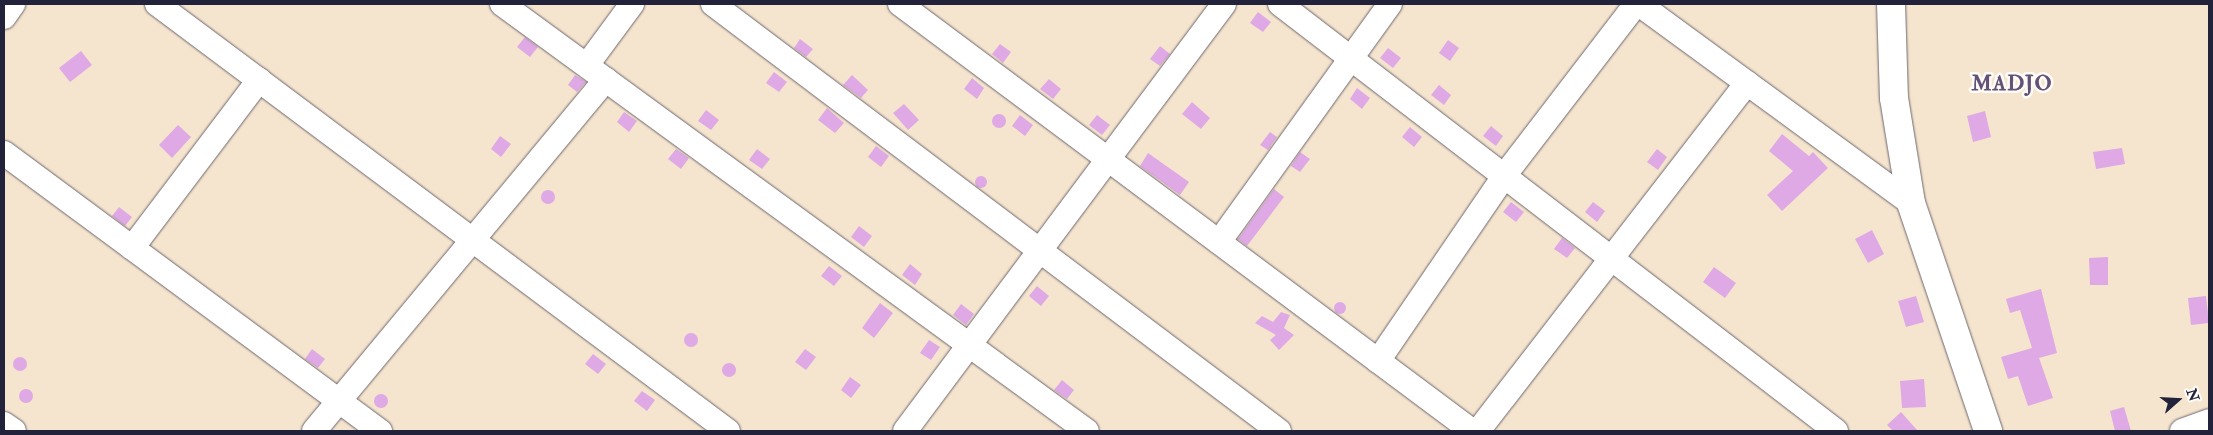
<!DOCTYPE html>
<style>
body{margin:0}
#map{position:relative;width:2213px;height:435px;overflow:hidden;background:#f6e5ce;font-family:"IM FELL Double Pica",serif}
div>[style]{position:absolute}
.building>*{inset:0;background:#dea9e4}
.round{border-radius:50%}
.roads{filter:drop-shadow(0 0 1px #6c666e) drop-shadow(0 0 1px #6c666e)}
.minor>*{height:24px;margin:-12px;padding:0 12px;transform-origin:12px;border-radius:12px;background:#fff}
.major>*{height:28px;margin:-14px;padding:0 14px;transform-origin:14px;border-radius:14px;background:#fff}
span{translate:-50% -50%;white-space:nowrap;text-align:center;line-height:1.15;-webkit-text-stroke:5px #fdfcf7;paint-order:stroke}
.district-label{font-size:21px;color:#645176;font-weight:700;letter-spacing:1px}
.frame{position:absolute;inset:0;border:5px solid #22223b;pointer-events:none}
.north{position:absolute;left:2153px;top:375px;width:50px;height:50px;-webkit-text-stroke:4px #fdfcf7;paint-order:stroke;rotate:71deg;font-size:14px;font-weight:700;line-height:20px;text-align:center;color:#22223b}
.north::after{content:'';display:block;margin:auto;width:18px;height:22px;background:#22223b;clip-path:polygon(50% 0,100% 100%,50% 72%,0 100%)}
</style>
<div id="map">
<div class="building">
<div style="clip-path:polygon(1258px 12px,1271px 22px,1263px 32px,1250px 23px)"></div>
<div style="clip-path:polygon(525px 37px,538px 47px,530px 57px,517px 47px)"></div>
<div style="clip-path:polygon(800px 39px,813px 49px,806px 57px,794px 48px)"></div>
<div style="clip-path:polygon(1448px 40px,1459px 48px,1450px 61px,1439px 53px)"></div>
<div style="clip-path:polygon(1000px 44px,1011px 52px,1003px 63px,992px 54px)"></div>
<div style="clip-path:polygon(1160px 46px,1170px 54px,1160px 66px,1150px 59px)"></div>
<div style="clip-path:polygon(1388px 48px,1401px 58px,1393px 68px,1380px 58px)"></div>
<div style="clip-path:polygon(81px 51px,92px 65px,70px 82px,59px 68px)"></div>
<div style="clip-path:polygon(774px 72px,787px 82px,779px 92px,766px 83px)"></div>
<div style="clip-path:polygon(575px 75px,586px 82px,577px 92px,568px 85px)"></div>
<div style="clip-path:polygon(852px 75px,868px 90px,861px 98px,843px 85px)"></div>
<div style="clip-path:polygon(972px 78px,984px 88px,977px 99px,964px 89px)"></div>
<div style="clip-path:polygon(1049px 79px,1061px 89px,1053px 99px,1040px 89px)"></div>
<div style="clip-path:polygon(1439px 85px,1451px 95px,1444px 105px,1431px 95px)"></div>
<div style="clip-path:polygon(1357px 88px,1370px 98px,1362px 109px,1350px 99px)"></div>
<div style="clip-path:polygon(1192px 102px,1210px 118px,1201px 129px,1182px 114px)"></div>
<div style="clip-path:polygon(904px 104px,919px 120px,908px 130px,893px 113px)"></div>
<div style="clip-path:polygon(827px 108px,844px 123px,835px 133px,818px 120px)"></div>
<div style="clip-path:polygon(706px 110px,719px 120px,711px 130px,698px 121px)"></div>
<div style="clip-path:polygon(1985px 111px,1991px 137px,1973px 142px,1967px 116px)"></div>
<div style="clip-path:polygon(624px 112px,637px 121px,629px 132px,617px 122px)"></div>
<div class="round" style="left:992px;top:114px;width:14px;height:14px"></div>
<div style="clip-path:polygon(1020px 115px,1033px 125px,1025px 136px,1012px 126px)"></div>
<div style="clip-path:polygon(1097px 115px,1110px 125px,1102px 135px,1089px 125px)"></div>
<div style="clip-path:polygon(178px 125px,191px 137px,172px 158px,159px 145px)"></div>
<div style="clip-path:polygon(1491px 126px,1503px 136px,1496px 146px,1483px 136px)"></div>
<div style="clip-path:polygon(1410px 127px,1422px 137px,1414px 147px,1402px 137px)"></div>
<div style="clip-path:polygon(1270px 132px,1277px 137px,1268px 150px,1260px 145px)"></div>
<div style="clip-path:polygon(1782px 134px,1809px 156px,1813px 152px,1828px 168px,1782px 211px,1767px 195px,1793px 171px,1769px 151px)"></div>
<div style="clip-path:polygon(500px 136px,511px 144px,501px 157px,491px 149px)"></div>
<div style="clip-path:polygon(876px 146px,889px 156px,881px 167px,868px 157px)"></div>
<div style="clip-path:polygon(2122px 148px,2125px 164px,2096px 169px,2093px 152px)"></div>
<div style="clip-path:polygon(676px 149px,689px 158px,681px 169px,668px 159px)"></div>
<div style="clip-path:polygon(757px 149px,770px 159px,762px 169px,749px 160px)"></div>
<div style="clip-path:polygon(1657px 149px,1667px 157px,1658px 170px,1647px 162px)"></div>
<div style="clip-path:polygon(1300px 152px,1310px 159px,1300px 172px,1291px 166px)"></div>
<div style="clip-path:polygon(1148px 153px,1189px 182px,1180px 195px,1140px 166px)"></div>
<div class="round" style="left:975px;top:176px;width:12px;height:12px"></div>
<div style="clip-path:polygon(1274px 189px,1284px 197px,1247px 246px,1238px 239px)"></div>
<div class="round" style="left:541px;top:190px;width:14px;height:14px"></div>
<div style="clip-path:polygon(1511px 202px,1524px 212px,1516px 222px,1503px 212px)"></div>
<div style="clip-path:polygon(1593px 202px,1605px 211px,1597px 222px,1585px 212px)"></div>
<div style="clip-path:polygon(119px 207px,132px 217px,125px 226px,112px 216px)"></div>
<div style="clip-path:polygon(859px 226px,872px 236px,864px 247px,851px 237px)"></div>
<div style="clip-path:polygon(1872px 230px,1884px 254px,1868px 263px,1855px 239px)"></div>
<div style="clip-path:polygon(1562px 238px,1575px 248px,1567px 258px,1554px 249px)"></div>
<div style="clip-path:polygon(2108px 257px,2108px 285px,2090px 285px,2089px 258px)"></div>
<div style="clip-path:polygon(910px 264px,922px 274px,915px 285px,902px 275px)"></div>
<div style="clip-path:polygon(829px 266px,842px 276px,834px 286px,821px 276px)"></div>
<div style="clip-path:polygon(1714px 267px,1736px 283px,1725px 298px,1703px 282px)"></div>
<div style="clip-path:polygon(1037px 286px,1049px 296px,1041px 306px,1029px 296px)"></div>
<div style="clip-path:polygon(2041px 289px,2057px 353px,2039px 358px,2053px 398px,2028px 406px,2018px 376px,2008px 379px,2001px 357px,2032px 348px,2020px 310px,2010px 313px,2006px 299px)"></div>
<div style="clip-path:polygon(1916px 296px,1924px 322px,1906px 327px,1898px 301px)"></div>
<div style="clip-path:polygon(2206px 296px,2209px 323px,2191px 325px,2188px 298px)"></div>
<div class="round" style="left:1334px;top:302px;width:12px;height:12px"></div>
<div style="clip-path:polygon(880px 303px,893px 313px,874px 338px,862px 328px)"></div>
<div style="clip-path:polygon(961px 304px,974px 314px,966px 325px,953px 315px)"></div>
<div style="clip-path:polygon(1281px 312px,1290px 315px,1284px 328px,1294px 335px,1279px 350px,1270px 340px,1276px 335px,1255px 323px,1262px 316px,1273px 322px)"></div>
<div class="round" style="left:684px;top:333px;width:14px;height:14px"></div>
<div style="clip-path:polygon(929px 340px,940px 347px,931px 360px,920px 353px)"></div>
<div style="clip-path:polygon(312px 349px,325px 359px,318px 368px,305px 359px)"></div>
<div style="clip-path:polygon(805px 349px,816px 357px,806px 370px,795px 362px)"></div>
<div style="clip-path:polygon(593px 354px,606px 364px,598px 374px,585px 364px)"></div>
<div class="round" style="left:13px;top:357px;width:14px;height:14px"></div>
<div class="round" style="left:722px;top:363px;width:14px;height:14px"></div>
<div style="clip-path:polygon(850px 377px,861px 385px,851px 398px,841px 390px)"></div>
<div style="clip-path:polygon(1924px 379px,1926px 407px,1902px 408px,1900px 381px)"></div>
<div style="clip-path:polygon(1062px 380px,1074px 390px,1067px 399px,1054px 390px)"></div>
<div class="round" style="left:19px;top:389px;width:14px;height:14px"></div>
<div style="clip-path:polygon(642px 391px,655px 400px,647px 411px,634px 401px)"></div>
<div class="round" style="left:374px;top:394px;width:14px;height:14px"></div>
<div style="clip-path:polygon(2124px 407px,2131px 431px,2115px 431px,2110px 411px)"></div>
<div style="clip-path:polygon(1901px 412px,1918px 431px,1893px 431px,1887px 425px)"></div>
</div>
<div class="roads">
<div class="minor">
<div style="left:157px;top:4px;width:713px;rotate:36.79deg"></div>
<div style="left:502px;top:4px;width:724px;rotate:36.13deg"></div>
<div style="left:713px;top:4px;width:709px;rotate:37.03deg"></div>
<div style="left:900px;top:4px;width:714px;rotate:36.74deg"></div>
<div style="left:1280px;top:4px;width:701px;rotate:37.52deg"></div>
<div style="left:1639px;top:4px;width:337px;rotate:36.2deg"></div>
<div style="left:4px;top:17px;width:16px;rotate:-55deg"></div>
<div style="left:587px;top:65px;width:76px;rotate:-53.6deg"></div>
<div style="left:4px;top:153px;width:468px;rotate:36.5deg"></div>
<div style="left:1219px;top:242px;width:293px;rotate:-54.3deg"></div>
<div style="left:132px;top:248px;width:211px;rotate:-52.9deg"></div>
<div style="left:1378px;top:361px;width:224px;rotate:-55.7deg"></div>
<div style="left:1504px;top:176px;width:217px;rotate:-52.5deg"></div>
<div style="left:4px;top:424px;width:12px;rotate:35deg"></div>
<div style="left:314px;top:431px;width:457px;rotate:-50.3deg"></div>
<div style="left:905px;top:431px;width:533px;rotate:-53.24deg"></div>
<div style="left:1478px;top:431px;width:440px;rotate:-52.3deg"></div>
<div style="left:2182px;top:431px;width:29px;rotate:-20deg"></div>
</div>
<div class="major">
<div style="left:1891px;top:4px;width:94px;rotate:88.2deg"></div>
<div style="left:1894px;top:98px;width:106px;rotate:80.8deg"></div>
<div style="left:1911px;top:203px;width:241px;rotate:71.3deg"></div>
</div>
</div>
<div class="district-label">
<span style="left:2012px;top:84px">MADJO</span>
</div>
<div class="frame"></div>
<div class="north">N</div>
</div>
